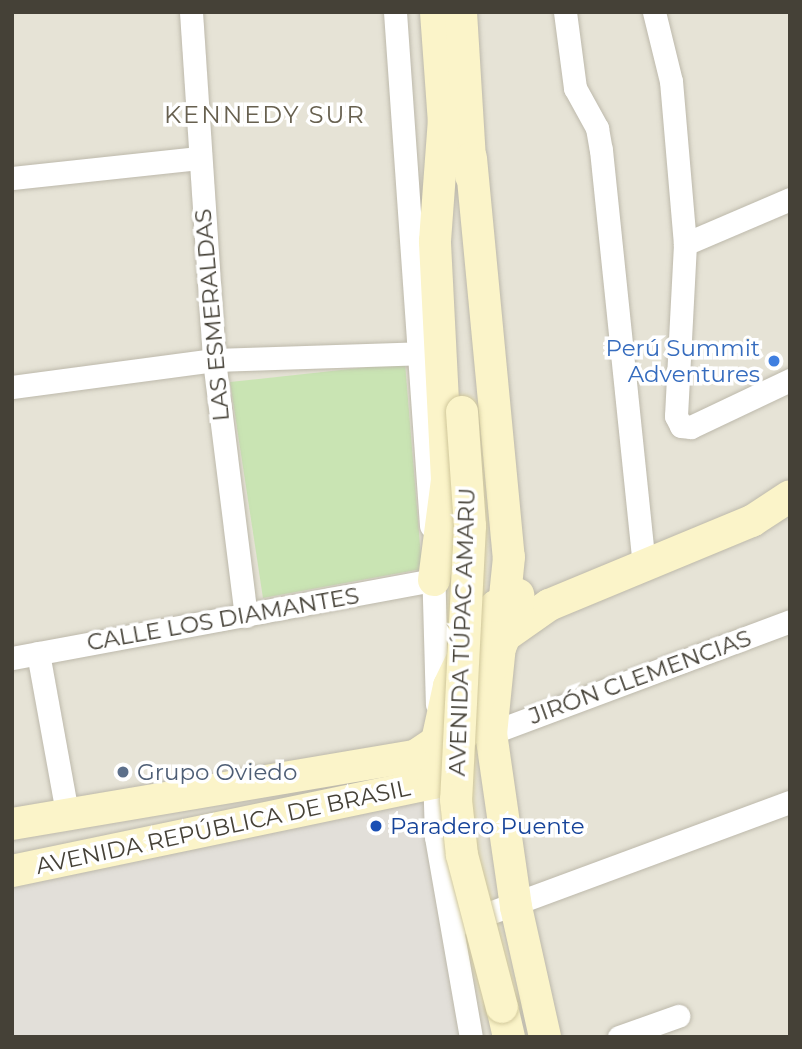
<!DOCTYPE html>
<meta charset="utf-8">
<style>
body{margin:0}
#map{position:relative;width:802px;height:1049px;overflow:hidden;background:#f3f0e8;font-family:Montserrat,sans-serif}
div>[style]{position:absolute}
.residential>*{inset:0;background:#e6e3d6}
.industrial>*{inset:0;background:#e2dfd9}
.green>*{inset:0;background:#c9e4b3}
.roads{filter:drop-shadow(0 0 2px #bdb9ab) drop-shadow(0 0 2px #bdb9ab)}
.street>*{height:23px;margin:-11.5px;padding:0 11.5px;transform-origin:11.5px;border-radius:11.5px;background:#fff}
.secondary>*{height:32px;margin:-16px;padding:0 16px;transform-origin:16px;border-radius:16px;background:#fbf4c9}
.bridges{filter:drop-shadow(0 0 2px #d0c79a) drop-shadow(0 0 2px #d0c79a)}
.secondary-bridge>*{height:32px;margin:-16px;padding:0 16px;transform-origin:16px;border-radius:16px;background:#fbf4c9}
.dots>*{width:19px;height:19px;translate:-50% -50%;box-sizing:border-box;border:4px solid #fff;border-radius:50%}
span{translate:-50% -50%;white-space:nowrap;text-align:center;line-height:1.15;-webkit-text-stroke:7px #fff;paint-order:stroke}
.street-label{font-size:23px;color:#454137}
.shop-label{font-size:23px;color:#366cbe}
.right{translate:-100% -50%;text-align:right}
.service-label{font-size:23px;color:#4e5e75}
.left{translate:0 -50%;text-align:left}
.transit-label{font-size:23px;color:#164399}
.neighbourhood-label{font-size:24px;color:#67604f;letter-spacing:2px}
.frame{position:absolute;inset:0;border:14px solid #454137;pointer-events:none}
</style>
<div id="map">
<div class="residential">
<div style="clip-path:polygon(12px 12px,790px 12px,790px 1037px,12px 1037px)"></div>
</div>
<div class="industrial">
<div style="clip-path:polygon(431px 783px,479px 1037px,12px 1037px,12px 859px)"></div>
</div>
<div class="green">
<div style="clip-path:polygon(405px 363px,422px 569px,263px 598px,230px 382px)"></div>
</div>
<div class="roads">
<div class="street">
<div style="left:191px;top:12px;width:349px;rotate:86.2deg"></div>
<div style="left:214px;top:360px;width:258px;rotate:82.9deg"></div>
<div style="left:395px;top:12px;width:515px;rotate:85.99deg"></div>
<div style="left:565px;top:12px;width:77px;rotate:82.5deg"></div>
<div style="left:575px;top:88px;width:46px;rotate:61.2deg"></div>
<div style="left:597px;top:128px;width:22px;rotate:80deg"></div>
<div style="left:601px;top:150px;width:416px;rotate:84.1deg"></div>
<div style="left:654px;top:12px;width:71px;rotate:76.2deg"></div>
<div style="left:671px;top:81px;width:164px;rotate:85.1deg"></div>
<div style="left:685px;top:244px;width:172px;rotate:93deg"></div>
<div style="left:676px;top:416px;width:11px;rotate:63deg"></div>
<div style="left:681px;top:426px;width:10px;rotate:6deg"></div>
<div style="left:691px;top:427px;width:110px;rotate:-25.4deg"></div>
<div style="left:12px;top:178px;width:188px;rotate:-6.1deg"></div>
<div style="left:685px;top:244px;width:114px;rotate:-23.2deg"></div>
<div style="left:12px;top:387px;width:204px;rotate:-7.6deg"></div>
<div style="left:214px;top:360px;width:206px;rotate:-1.9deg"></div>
<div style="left:433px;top:564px;width:140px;rotate:88.4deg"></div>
<div style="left:38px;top:653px;width:163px;rotate:79.7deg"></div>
<div style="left:12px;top:658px;width:429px;rotate:-10.5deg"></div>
<div style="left:491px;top:733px;width:319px;rotate:-20.5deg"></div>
<div style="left:434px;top:770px;width:67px;rotate:88.3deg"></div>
<div style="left:436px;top:837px;width:203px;rotate:80.1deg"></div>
<div style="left:465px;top:922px;width:346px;rotate:-20.3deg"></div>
<div style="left:619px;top:1037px;width:63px;rotate:-19.6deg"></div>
</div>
<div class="secondary">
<div style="left:436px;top:12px;width:125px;rotate:85.9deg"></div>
<div style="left:461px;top:12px;width:164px;rotate:86.5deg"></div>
<div style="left:471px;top:158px;width:401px;rotate:84.6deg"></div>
<div style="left:509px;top:557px;width:177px;rotate:95.8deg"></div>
<div style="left:491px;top:733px;width:176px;rotate:81.8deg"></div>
<div style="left:516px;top:907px;width:133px;rotate:77.4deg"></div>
<div style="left:434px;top:580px;width:101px;rotate:-82.6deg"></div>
<div style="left:447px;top:480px;width:239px;rotate:-92.9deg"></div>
<div style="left:435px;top:241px;width:123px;rotate:-85.8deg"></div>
<div style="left:12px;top:824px;width:409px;rotate:-9.6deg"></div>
<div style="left:415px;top:756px;width:27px;rotate:-34deg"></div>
<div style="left:437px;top:741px;width:56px;rotate:-77.7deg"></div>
<div style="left:449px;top:686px;width:67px;rotate:-64.2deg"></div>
<div style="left:478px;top:626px;width:27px;rotate:-48deg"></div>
<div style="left:496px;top:606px;width:25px;rotate:-27deg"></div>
<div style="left:12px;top:871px;width:430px;rotate:-11.8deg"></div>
<div style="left:433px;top:783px;width:59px;rotate:-58.2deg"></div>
<div style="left:464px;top:733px;width:105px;rotate:-67.1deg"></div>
<div style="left:505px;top:636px;width:54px;rotate:-35.2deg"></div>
<div style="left:549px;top:605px;width:220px;rotate:-22.5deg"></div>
<div style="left:752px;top:521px;width:45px;rotate:-33.3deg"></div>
<div style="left:502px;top:1007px;width:31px;rotate:77deg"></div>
</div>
</div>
<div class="bridges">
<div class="secondary-bridge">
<div style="left:462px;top:412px;width:114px;rotate:86deg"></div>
<div style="left:470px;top:526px;width:274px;rotate:92.9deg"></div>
<div style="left:456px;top:800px;width:55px;rotate:83.8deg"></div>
<div style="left:462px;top:855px;width:157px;rotate:75.3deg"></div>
</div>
</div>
<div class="dots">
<div style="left:774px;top:361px;background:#3f7fe0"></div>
<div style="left:123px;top:772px;background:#5c6f8a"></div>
<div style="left:376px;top:826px;background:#1a4fb4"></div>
</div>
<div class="street-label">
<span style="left:212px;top:315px;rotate:-95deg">LAS ESMERALDAS</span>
<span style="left:223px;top:619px;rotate:-10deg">CALLE LOS DIAMANTES</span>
<span style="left:462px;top:632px;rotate:-88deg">AVENIDA TÚPAC AMARU</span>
<span style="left:640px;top:677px;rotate:-20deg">JIRÓN CLEMENCIAS</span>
<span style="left:223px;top:827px;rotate:-12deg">AVENIDA REPÚBLICA DE BRASIL</span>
</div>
<div class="shop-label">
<span class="right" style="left:760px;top:361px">Perú Summit<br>Adventures</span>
</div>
<div class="service-label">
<span class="left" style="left:137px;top:772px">Grupo Oviedo</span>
</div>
<div class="transit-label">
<span class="left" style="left:390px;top:826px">Paradero Puente</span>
</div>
<div class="neighbourhood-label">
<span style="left:265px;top:115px">KENNEDY SUR</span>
</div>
<div class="frame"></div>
</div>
